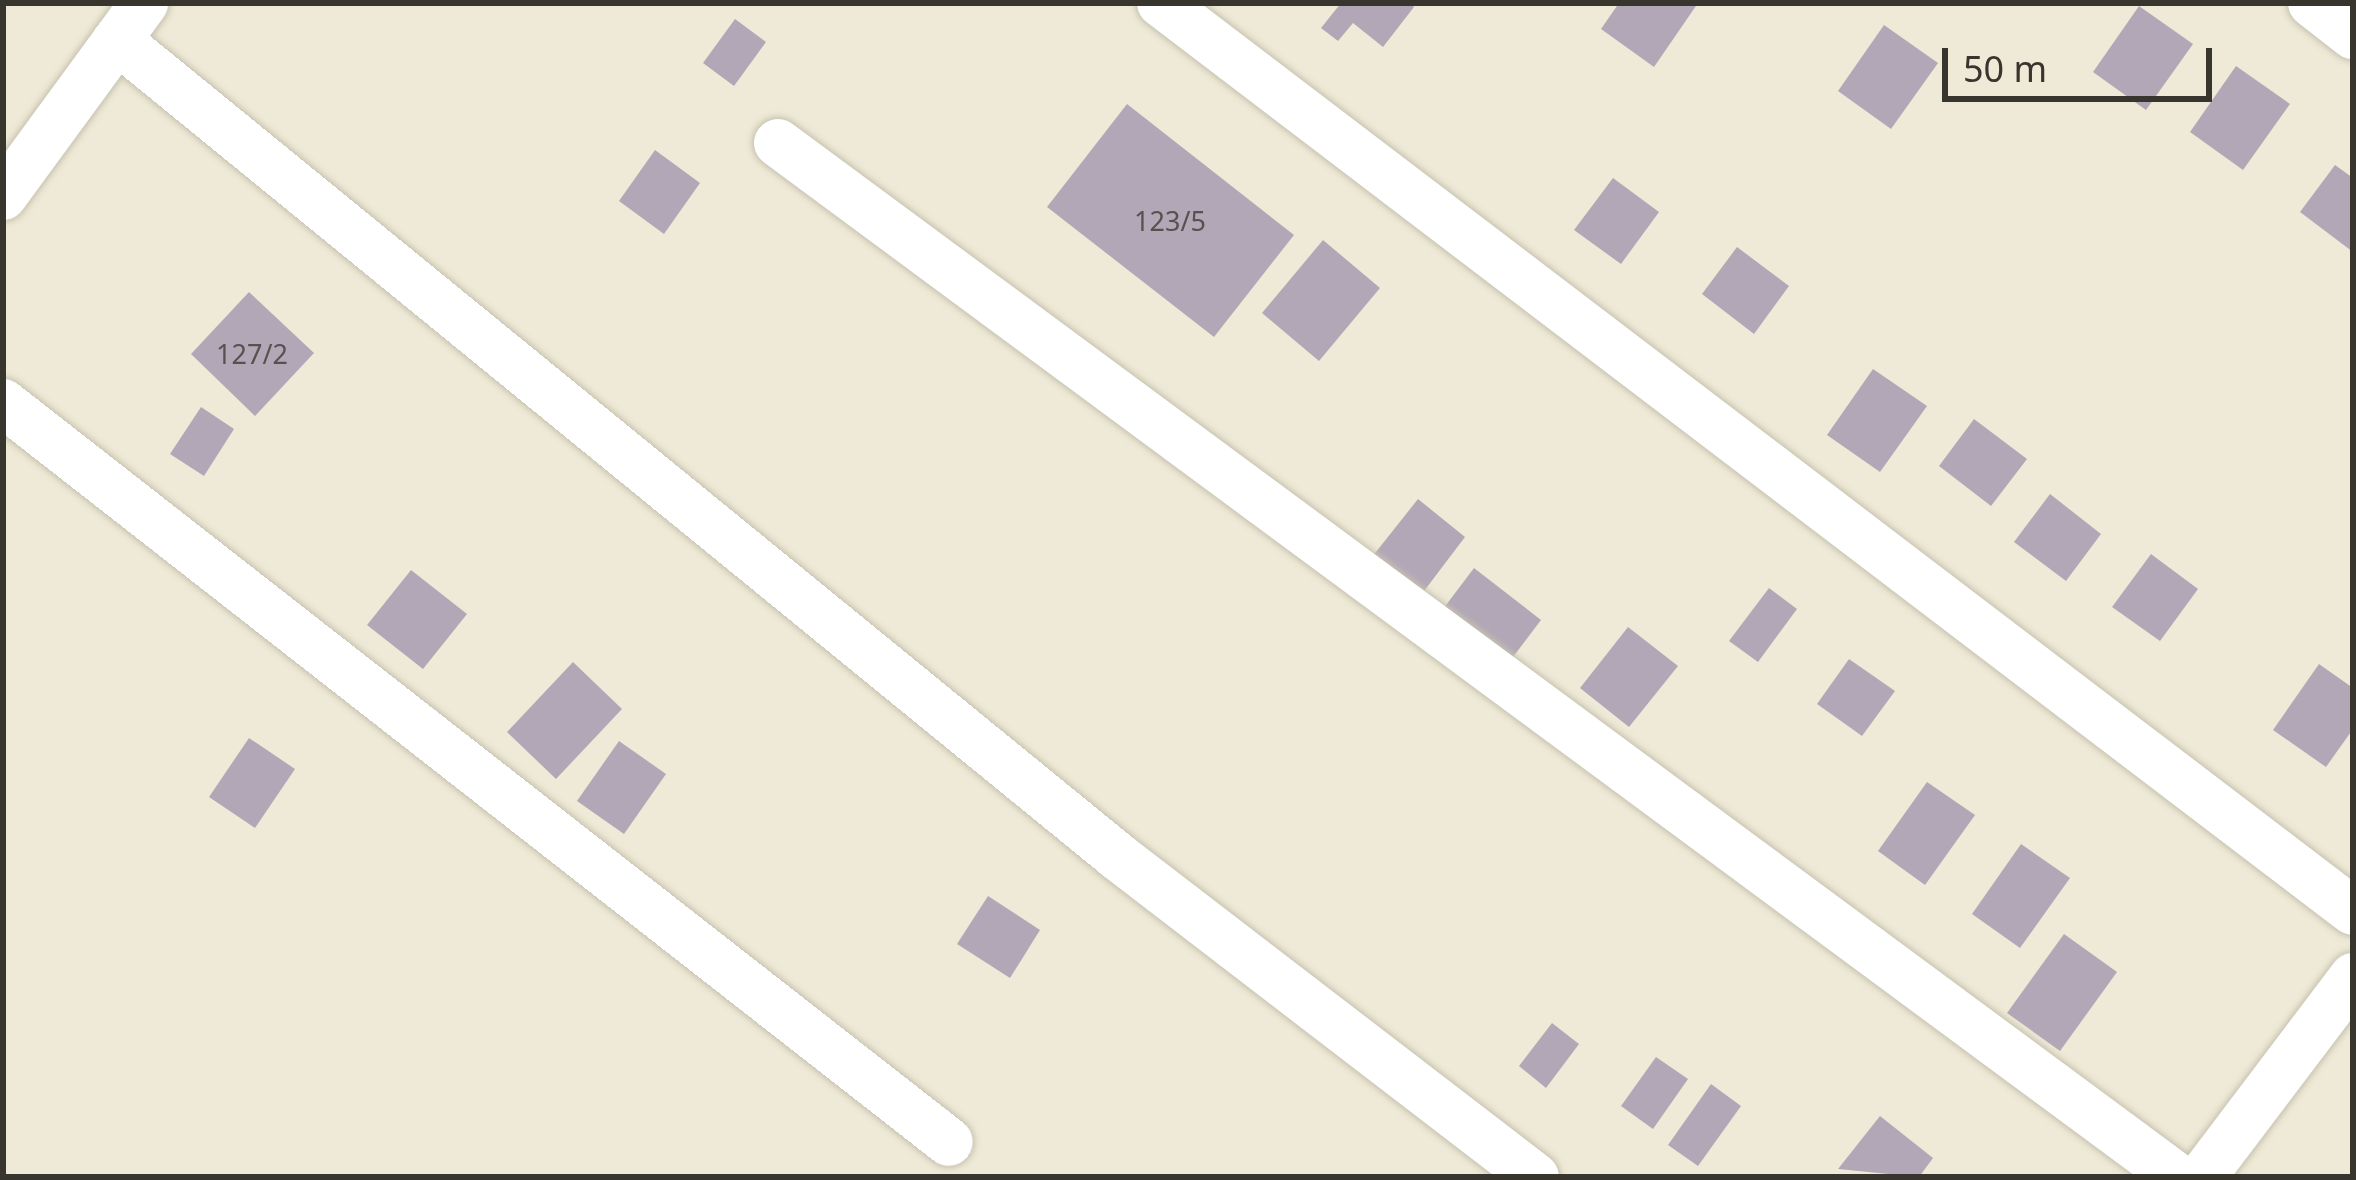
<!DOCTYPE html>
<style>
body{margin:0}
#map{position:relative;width:2356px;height:1180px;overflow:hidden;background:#efead7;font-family:"Noto Sans",sans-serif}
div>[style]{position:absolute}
.building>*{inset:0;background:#b2a7b7}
.roads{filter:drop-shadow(0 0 3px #c7c2b0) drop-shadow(0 0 3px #c7c2b0)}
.minor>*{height:48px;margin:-24px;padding:0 24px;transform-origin:24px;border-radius:24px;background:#fff}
span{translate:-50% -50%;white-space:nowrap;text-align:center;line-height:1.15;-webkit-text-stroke:10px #efead7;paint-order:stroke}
.number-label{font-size:27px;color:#565250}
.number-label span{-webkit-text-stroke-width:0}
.frame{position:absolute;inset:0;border:6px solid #37352e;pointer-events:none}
.scale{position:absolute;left:1942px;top:48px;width:270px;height:54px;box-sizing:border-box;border:6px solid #37352e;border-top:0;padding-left:15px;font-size:36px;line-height:42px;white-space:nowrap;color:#37352e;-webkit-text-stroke:9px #efead7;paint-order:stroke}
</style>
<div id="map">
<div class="building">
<div style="clip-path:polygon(1341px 3px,1409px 3px,1414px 7px,1383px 47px,1353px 23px,1338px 41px,1321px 28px)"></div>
<div style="clip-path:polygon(1619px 3px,1698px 3px,1654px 67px,1601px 29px)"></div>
<div style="clip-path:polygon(2139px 6px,2193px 44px,2146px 110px,2093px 72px)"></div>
<div style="clip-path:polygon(735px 19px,766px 42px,734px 86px,703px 63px)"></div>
<div style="clip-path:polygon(1884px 25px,1938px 63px,1891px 129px,1838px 91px)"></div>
<div style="clip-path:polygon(2236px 66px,2290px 104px,2243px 170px,2190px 132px)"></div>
<div style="clip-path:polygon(1127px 104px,1294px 235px,1214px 337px,1047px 207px)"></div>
<div style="clip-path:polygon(655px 150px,700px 183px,664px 234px,619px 201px)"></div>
<div style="clip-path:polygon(2335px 165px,2353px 178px,2353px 252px,2300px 212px)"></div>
<div style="clip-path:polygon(1613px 178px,1659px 212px,1621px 264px,1574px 230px)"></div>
<div style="clip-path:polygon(1323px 240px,1380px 288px,1319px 361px,1262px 313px)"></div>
<div style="clip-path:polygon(1737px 247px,1789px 286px,1754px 334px,1702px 294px)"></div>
<div style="clip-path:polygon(249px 292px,314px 353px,255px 416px,191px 354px)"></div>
<div style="clip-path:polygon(1873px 369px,1927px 406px,1880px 472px,1827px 435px)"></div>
<div style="clip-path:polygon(201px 407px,234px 429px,204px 476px,170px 454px)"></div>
<div style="clip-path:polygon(1974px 419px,2027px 459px,1991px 506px,1939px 466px)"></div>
<div style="clip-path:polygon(2050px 494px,2101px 534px,2066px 581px,2014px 542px)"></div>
<div style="clip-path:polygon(1418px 499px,1465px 537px,1421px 595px,1372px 557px)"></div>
<div style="clip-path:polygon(2151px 554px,2198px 589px,2160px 641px,2112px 607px)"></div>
<div style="clip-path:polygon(1474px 568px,1541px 620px,1510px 661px,1443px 609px)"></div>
<div style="clip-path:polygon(411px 570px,467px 614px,423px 669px,367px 625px)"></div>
<div style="clip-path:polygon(1769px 588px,1797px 609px,1758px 662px,1729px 641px)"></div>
<div style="clip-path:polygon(1628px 627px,1678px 666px,1629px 727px,1580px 688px)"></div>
<div style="clip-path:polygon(1849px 659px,1895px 691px,1862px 736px,1817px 704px)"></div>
<div style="clip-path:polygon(573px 662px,622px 709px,556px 779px,507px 732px)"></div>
<div style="clip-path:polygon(2319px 664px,2353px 688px,2353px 729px,2326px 767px,2273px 730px)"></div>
<div style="clip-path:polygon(249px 738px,295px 769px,255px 828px,209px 797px)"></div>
<div style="clip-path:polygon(619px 741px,666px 774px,624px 834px,577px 801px)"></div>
<div style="clip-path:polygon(1927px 782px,1975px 815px,1925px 885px,1878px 851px)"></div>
<div style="clip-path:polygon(2021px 844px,2070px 878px,2020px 948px,1972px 914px)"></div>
<div style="clip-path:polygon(988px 896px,1040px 930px,1010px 978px,957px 944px)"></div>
<div style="clip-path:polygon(2064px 934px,2117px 972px,2060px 1051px,2007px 1013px)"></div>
<div style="clip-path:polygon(1552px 1023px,1579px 1044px,1546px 1088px,1519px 1066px)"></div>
<div style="clip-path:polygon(1656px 1057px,1688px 1079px,1653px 1129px,1621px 1106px)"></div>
<div style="clip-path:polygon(1711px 1084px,1741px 1106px,1698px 1166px,1668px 1145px)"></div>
<div style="clip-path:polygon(1880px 1116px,1933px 1158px,1919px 1177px,1838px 1169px)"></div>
</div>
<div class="roads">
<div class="minor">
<div style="left:1161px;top:3px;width:1498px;rotate:37.3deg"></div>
<div style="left:2312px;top:3px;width:52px;rotate:38deg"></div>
<div style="left:117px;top:40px;width:1291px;rotate:39.21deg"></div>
<div style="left:1117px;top:856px;width:527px;rotate:37.52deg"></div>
<div style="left:778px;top:143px;width:1740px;rotate:36.47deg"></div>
<div style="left:3px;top:196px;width:239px;rotate:-53.8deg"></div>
<div style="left:3px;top:403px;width:1200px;rotate:38deg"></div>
<div style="left:2202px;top:1177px;width:251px;rotate:-52.9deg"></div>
</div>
</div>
<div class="number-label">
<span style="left:1170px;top:221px">123/5</span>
<span style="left:252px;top:354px">127/2</span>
</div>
<div class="frame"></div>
<div class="scale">50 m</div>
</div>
